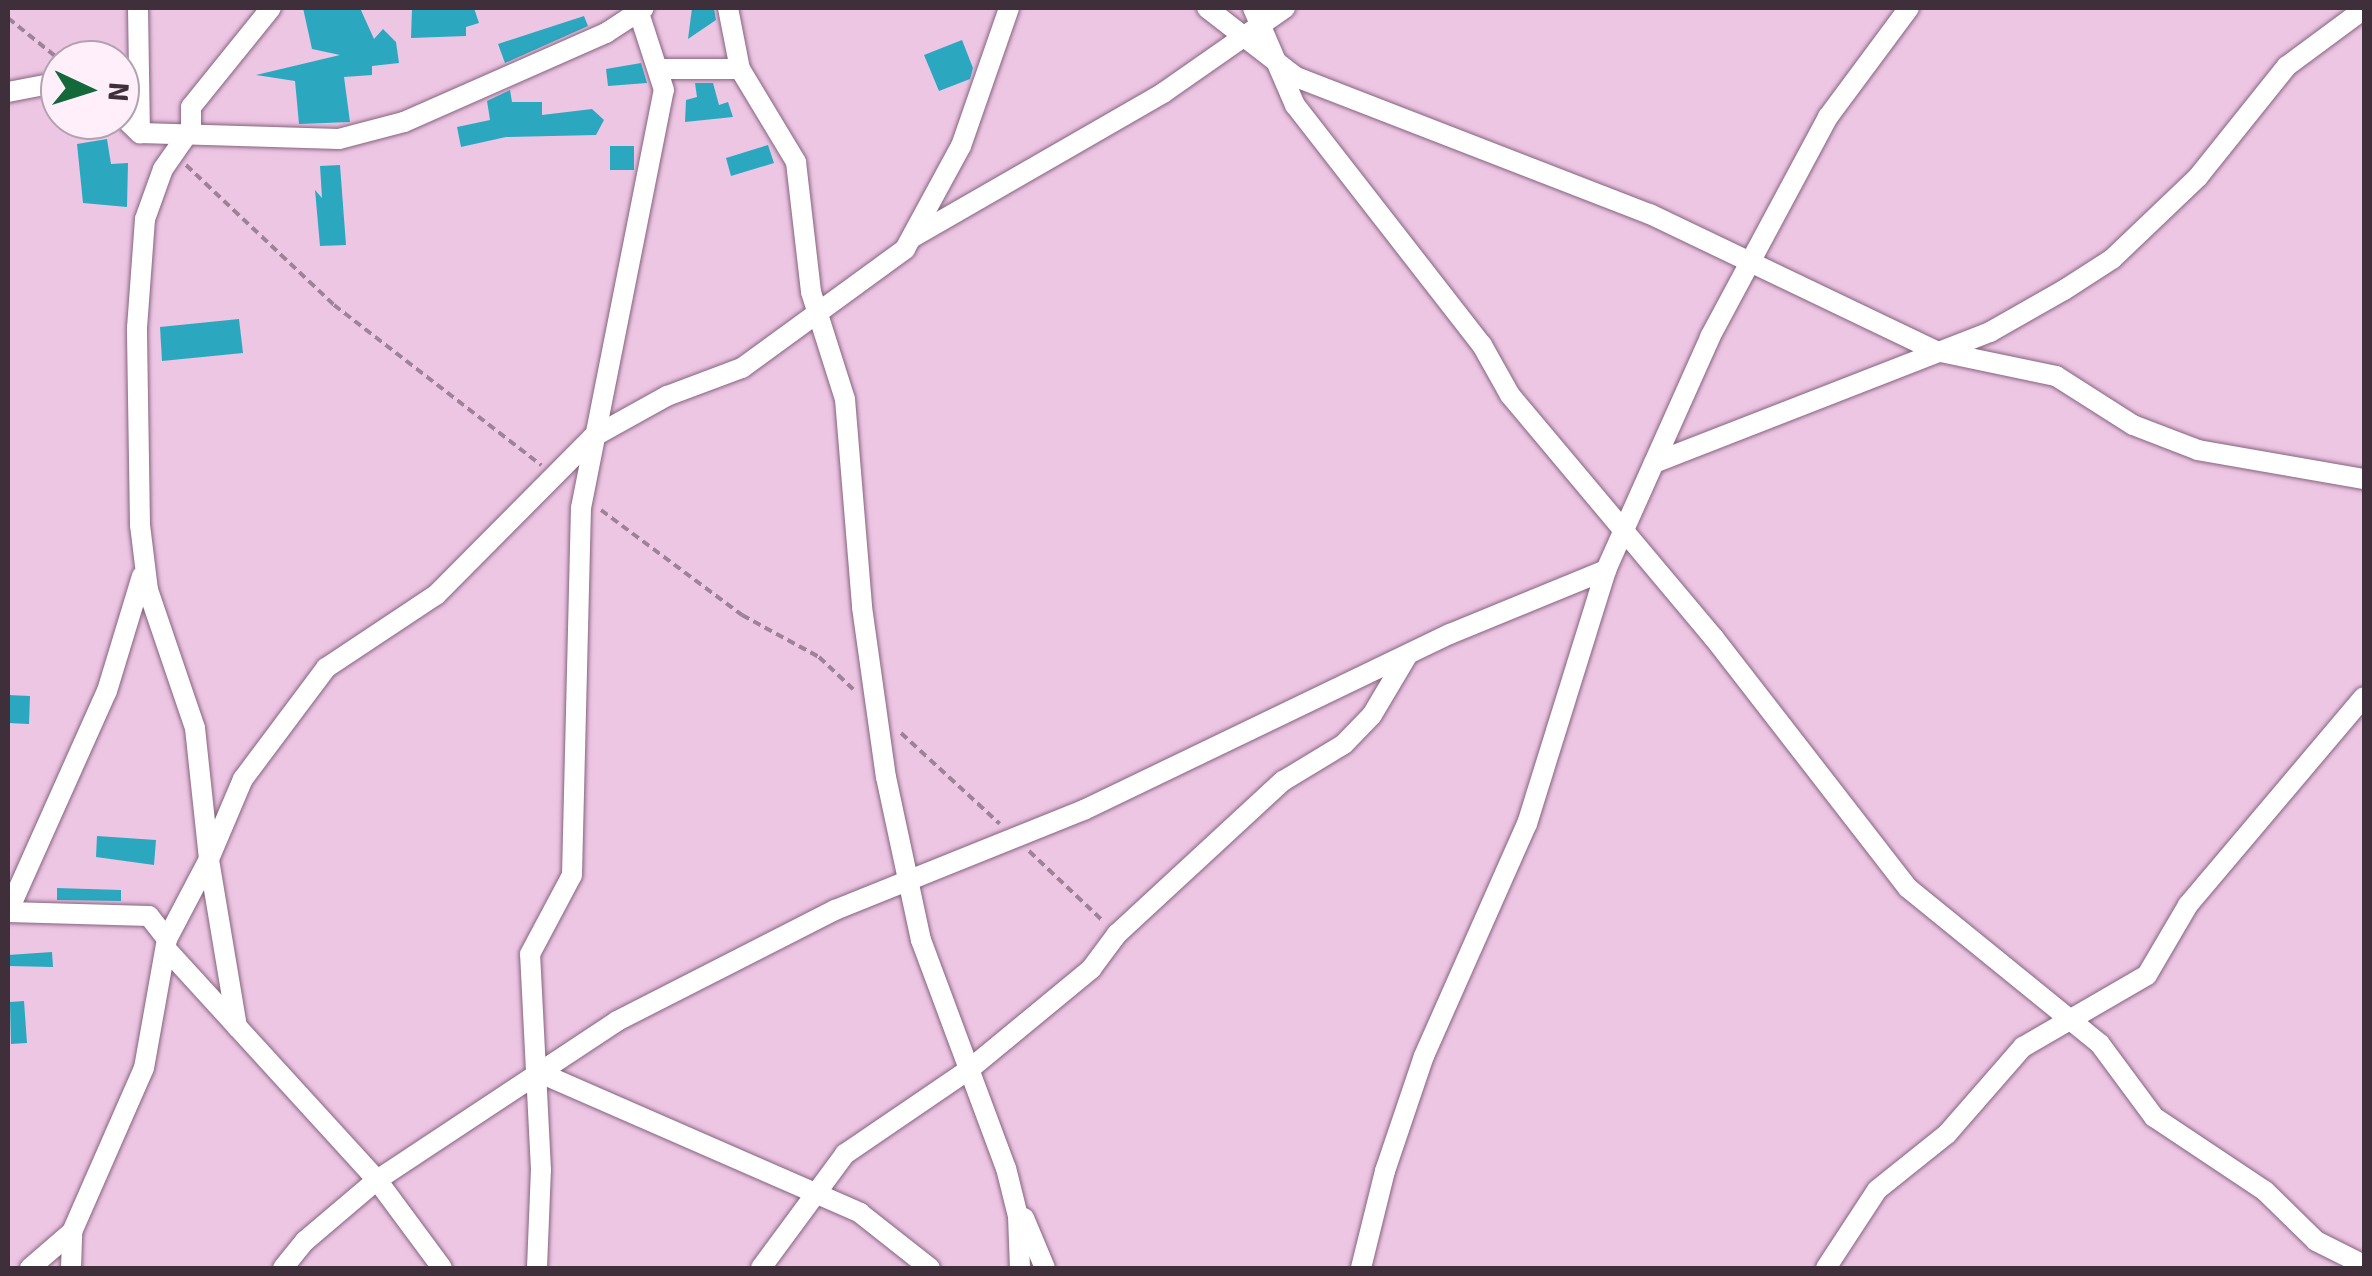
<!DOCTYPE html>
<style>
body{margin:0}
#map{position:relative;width:2372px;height:1276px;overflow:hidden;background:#edc6e4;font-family:Signika,sans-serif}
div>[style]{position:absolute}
.building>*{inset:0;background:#2ba8c0}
.path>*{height:4px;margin-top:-2px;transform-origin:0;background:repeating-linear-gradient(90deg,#9e8298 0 8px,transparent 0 13px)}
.roads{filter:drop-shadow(0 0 2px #86637f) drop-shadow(0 0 2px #86637f)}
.minor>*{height:20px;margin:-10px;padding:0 10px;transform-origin:10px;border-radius:10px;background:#fff}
span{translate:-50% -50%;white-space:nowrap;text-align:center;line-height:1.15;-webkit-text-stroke:8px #ffeffb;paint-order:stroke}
.frame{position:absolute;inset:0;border:10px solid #3e2f3b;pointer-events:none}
.north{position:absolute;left:40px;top:40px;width:100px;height:100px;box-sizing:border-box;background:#ffeffb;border:2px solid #b2a2ae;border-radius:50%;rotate:94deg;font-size:28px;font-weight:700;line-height:40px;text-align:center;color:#3e2f3b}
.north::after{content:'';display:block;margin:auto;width:35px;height:45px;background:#14693b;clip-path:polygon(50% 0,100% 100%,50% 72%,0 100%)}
</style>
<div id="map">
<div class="building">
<div style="clip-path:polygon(303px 8px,360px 8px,374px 39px,383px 29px,396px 42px,399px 63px,372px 66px,372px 75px,344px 77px,350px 122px,299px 124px,295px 81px,256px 75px,340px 55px,312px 49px)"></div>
<div style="clip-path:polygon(412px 8px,474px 8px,479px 23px,466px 27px,466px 36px,411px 38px)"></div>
<div style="clip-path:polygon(692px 8px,714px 9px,716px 20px,688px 39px)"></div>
<div style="clip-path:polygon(584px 16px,588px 26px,505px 63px,498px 44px)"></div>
<div style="clip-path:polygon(962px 40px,973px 68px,970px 79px,939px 91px,924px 55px)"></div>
<div style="clip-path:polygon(641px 63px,647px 83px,608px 86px,606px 69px)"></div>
<div style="clip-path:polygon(695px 83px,713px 83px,719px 105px,728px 102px,733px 117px,685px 122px,686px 100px,697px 97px)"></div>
<div style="clip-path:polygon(510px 90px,512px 102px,542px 102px,542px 115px,592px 109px,604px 120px,596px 135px,506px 137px,461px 147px,457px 127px,490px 120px,487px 101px)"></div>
<div style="clip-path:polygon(107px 139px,111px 164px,128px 163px,127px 207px,83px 203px,77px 144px)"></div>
<div style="clip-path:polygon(768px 145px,774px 163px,731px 176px,726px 158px)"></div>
<div style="clip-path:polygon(610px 146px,634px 146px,634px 170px,610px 170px)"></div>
<div style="clip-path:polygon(340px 165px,346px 245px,320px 246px,315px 190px,322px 198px,320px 166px)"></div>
<div style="clip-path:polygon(239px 319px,243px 353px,162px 361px,160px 327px)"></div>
<div style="clip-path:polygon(8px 695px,30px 696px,29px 724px,8px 723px)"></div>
<div style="clip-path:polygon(97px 836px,156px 840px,154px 865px,96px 857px)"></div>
<div style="clip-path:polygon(57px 888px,121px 890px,121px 901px,57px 900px)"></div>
<div style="clip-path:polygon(52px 952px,53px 967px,8px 966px,8px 955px)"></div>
<div style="clip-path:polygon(24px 1001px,27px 1043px,11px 1044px,10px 1002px)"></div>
</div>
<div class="path">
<div style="left:8px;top:18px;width:67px;rotate:38.9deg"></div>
<div style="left:186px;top:165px;width:204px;rotate:43.4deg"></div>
<div style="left:334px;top:305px;width:262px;rotate:37.7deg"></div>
<div style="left:601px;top:510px;width:176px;rotate:36.7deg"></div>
<div style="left:742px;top:615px;width:88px;rotate:28.6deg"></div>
<div style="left:819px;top:657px;width:47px;rotate:43.3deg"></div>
<div style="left:901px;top:733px;width:134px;rotate:42.6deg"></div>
<div style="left:1029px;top:851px;width:100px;rotate:43.4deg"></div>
</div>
<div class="roads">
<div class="minor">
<div style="left:138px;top:8px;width:125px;rotate:89.1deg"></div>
<div style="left:728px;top:8px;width:62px;rotate:78.9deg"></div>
<div style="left:740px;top:69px;width:109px;rotate:58.9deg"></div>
<div style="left:796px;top:162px;width:131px;rotate:83.4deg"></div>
<div style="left:811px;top:292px;width:112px;rotate:72.4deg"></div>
<div style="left:845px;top:399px;width:209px;rotate:85.3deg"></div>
<div style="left:862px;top:607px;width:172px;rotate:82deg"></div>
<div style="left:886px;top:777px;width:167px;rotate:77.9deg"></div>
<div style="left:921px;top:940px;width:243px;rotate:69.6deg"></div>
<div style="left:1006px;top:1168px;width:49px;rotate:76deg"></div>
<div style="left:1018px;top:1216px;width:52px;rotate:87.8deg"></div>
<div style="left:1207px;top:8px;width:113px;rotate:37.8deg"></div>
<div style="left:1296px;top:77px;width:380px;rotate:21.2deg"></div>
<div style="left:1650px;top:214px;width:317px;rotate:25.6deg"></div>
<div style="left:1936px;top:351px;width:123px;rotate:11.8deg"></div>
<div style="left:2056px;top:376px;width:91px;rotate:32.5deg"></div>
<div style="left:2133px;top:425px;width:70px;rotate:21deg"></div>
<div style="left:2198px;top:450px;width:169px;rotate:9.9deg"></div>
<div style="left:1253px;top:8px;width:106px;rotate:66.6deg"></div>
<div style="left:1295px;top:105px;width:304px;rotate:52.1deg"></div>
<div style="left:1482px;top:345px;width:57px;rotate:60.8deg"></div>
<div style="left:1510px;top:395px;width:317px;rotate:50deg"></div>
<div style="left:1714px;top:638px;width:316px;rotate:52.2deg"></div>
<div style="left:1908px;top:888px;width:247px;rotate:39.1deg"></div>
<div style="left:2100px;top:1044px;width:91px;rotate:53.5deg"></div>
<div style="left:2154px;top:1117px;width:133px;rotate:33.7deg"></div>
<div style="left:2265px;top:1191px;width:71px;rotate:44.4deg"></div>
<div style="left:2316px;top:1241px;width:54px;rotate:26.6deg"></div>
<div style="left:662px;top:69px;width:78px"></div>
<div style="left:8px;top:92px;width:53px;rotate:-10.9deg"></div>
<div style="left:120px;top:114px;width:28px;rotate:44deg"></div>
<div style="left:140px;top:133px;width:199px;rotate:1.7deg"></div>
<div style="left:339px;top:139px;width:67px;rotate:-14.7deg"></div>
<div style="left:404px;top:122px;width:221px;rotate:-23.8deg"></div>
<div style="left:606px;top:33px;width:45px;rotate:-33.3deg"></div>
<div style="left:913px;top:237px;width:289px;rotate:-29.9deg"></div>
<div style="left:1163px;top:93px;width:149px;rotate:-34.9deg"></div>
<div style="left:1654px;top:463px;width:361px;rotate:-21.3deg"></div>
<div style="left:1990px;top:332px;width:85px;rotate:-29.6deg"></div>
<div style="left:2064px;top:290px;width:57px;rotate:-32.9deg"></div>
<div style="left:2112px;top:259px;width:119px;rotate:-43.6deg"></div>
<div style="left:2198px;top:177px;width:142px;rotate:-51.3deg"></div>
<div style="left:2287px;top:66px;width:96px;rotate:-36.5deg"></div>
<div style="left:8px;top:912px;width:242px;rotate:-65.9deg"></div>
<div style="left:107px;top:691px;width:120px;rotate:-73.1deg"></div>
<div style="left:8px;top:912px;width:141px;rotate:1.6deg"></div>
<div style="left:149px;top:916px;width:29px;rotate:52deg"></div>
<div style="left:167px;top:950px;width:311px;rotate:47.6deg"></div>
<div style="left:377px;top:1180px;width:109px;rotate:53.5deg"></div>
<div style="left:237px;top:1027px;width:170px;rotate:-99.5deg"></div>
<div style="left:209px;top:859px;width:87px;rotate:-67deg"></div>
<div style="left:243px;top:779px;width:139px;rotate:-53.2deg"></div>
<div style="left:326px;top:668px;width:132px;rotate:-33.6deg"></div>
<div style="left:436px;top:595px;width:223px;rotate:-45.2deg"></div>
<div style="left:593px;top:437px;width:85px;rotate:-29deg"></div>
<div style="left:667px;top:396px;width:80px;rotate:-20.5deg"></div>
<div style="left:742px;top:368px;width:202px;rotate:-36.1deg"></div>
<div style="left:905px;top:249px;width:117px;rotate:-61.5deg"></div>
<div style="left:961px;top:146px;width:146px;rotate:-70.8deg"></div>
<div style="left:538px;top:1072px;width:352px;rotate:23.6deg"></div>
<div style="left:860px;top:1213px;width:89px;rotate:38.2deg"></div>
<div style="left:1024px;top:1218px;width:54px;rotate:67.2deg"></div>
<div style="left:30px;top:1268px;width:55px;rotate:-40.6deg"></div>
<div style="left:71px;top:1268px;width:36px;rotate:-88deg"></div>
<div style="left:72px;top:1232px;width:179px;rotate:-66.3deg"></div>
<div style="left:144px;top:1068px;width:131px;rotate:-79.9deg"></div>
<div style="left:167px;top:939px;width:90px;rotate:-62.3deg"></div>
<div style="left:209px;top:859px;width:132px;rotate:-96.1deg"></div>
<div style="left:195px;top:728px;width:146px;rotate:-108.8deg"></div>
<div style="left:148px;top:590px;width:65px;rotate:-97deg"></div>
<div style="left:140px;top:525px;width:197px;rotate:-90.9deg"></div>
<div style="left:137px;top:328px;width:109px;rotate:-85.8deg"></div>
<div style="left:145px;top:219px;width:53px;rotate:-70.2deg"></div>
<div style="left:163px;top:169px;width:49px;rotate:-55deg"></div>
<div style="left:191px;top:129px;width:22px;rotate:-90deg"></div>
<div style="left:191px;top:107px;width:127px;rotate:-51.1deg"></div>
<div style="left:283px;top:1268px;width:35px;rotate:-51deg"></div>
<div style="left:305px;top:1241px;width:94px;rotate:-40.3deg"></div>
<div style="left:377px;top:1180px;width:288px;rotate:-33.5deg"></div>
<div style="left:617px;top:1021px;width:245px;rotate:-27deg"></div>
<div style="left:835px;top:910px;width:268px;rotate:-21.9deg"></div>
<div style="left:1084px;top:810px;width:406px;rotate:-25.7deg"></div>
<div style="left:1450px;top:634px;width:169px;rotate:-22.3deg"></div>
<div style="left:537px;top:1268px;width:98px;rotate:-87.7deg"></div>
<div style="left:541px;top:1170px;width:216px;rotate:-92.9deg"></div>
<div style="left:530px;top:954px;width:89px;rotate:-62deg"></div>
<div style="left:572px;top:875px;width:367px;rotate:-88.6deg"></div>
<div style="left:581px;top:508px;width:426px;rotate:-78.8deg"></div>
<div style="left:664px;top:90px;width:84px;rotate:-108deg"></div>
<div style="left:761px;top:1268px;width:142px;rotate:-53.6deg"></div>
<div style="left:845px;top:1154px;width:153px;rotate:-34.3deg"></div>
<div style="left:971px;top:1068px;width:156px;rotate:-39.5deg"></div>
<div style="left:1091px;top:969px;width:44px;rotate:-53.4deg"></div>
<div style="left:1117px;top:934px;width:226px;rotate:-42.7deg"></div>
<div style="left:1283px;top:781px;width:71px;rotate:-31.2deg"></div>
<div style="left:1344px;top:744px;width:40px;rotate:-46deg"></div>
<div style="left:1372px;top:715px;width:69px;rotate:-59.3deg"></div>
<div style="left:1361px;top:1268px;width:100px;rotate:-76.1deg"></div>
<div style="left:1385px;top:1171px;width:121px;rotate:-71.3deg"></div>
<div style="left:1424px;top:1056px;width:254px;rotate:-66.1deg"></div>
<div style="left:1527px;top:824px;width:266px;rotate:-72.7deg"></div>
<div style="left:1606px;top:570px;width:255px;rotate:-65.9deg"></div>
<div style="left:1710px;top:337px;width:250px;rotate:-61.8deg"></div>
<div style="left:1828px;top:117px;width:136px;rotate:-53.4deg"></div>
<div style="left:1826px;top:1268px;width:93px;rotate:-56.8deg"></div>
<div style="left:1877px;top:1190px;width:90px;rotate:-38.7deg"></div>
<div style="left:1947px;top:1134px;width:116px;rotate:-48.9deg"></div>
<div style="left:2023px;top:1047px;width:143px;rotate:-30.1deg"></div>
<div style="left:2147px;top:975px;width:81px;rotate:-59.6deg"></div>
<div style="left:2188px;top:905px;width:272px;rotate:-49.8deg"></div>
</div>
</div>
<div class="frame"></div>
<div class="north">N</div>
</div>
